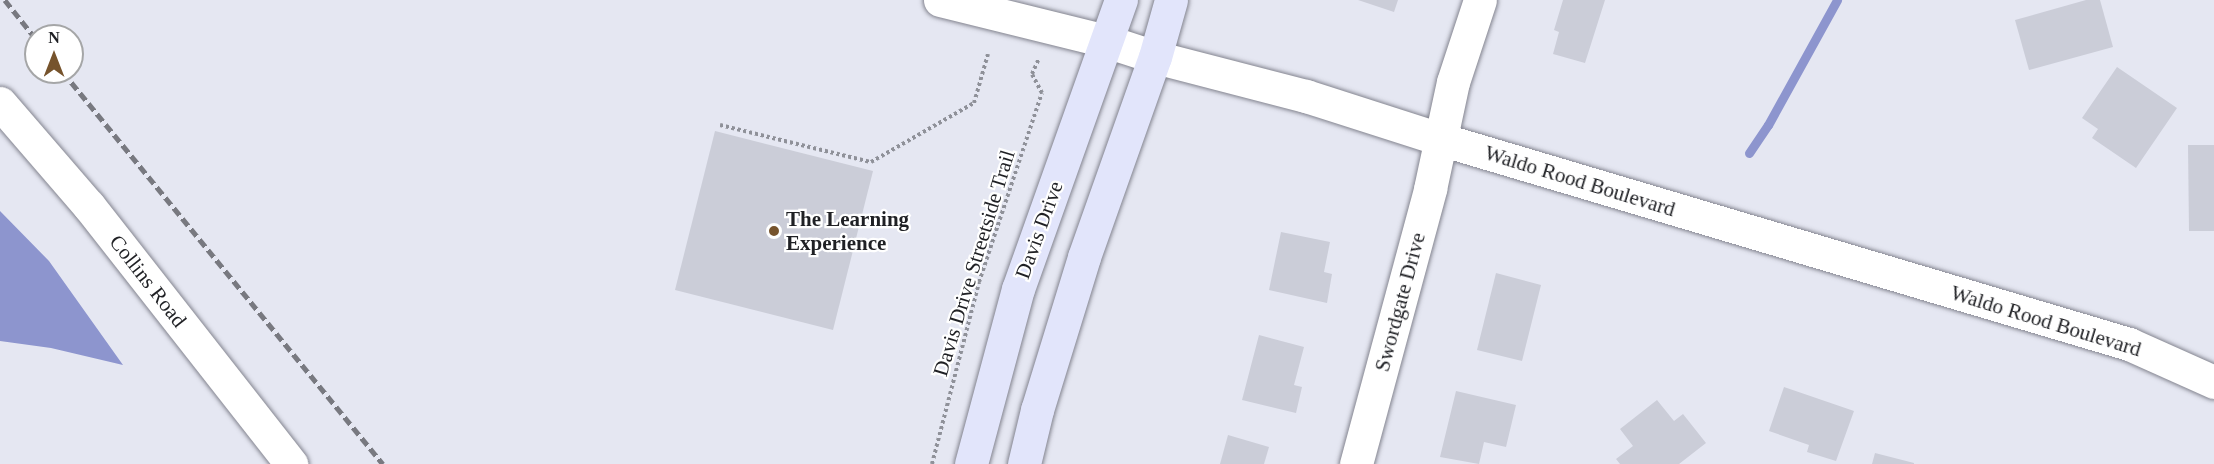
<!DOCTYPE html>
<style>
body{margin:0}
#map{position:relative;width:2214px;height:464px;overflow:hidden;background:#e5e7f2;font-family:"Times New Roman",serif}
div>[style]{position:absolute}
.water>*{inset:0;background:#8d95ce}
.stream>*{height:9px;margin:-4.5px;padding:0 4.5px;transform-origin:4.5px;border-radius:4.5px;background:#8d95ce}
.building>*{inset:0;background:#cbcdd8}
.path>*{height:4px;margin-top:-2px;transform-origin:0;background:repeating-linear-gradient(90deg,#8f9199 0 3px,transparent 0 6px)}
.roads{filter:drop-shadow(0 0 2px #83848f) drop-shadow(0 0 2px #83848f)}
.minor>*{height:33px;margin:-16.5px;padding:0 16.5px;transform-origin:16.5px;border-radius:16.5px;background:#fff}
.major>*{height:33px;margin:-16.5px;padding:0 16.5px;transform-origin:16.5px;border-radius:16.5px;background:#e2e5fb}
.rail>*{height:4.5px;margin-top:-2.25px;transform-origin:0;background:repeating-linear-gradient(90deg,#787980 0 9px,transparent 0 13.5px)}
.dots>*{width:16px;height:16px;translate:-50% -50%;box-sizing:border-box;border:3px solid #fff;border-radius:50%}
span{translate:-50% -50%;white-space:nowrap;text-align:center;line-height:1.15;-webkit-text-stroke:4.5px #fff;paint-order:stroke}
.street-label{font-size:21px;color:#1f2024}
.poi-label{font-size:21px;color:#1f2024;font-weight:700}
.left{translate:0 -50%;text-align:left}
.north{position:absolute;left:24px;top:24px;width:60px;height:60px;box-sizing:border-box;background:#fff;border:2px solid #a5a6a7;border-radius:50%;rotate:0deg;font-size:16px;font-weight:700;line-height:24px;text-align:center;color:#1f2024}
.north::after{content:'';display:block;margin:auto;width:21px;height:27px;background:#76532c;clip-path:polygon(50% 0,100% 100%,50% 72%,0 100%)}
</style>
<div id="map">
<div class="water">
<div style="clip-path:polygon(0 211px,49px 261px,123px 365px,51px 348px,0 341px)"></div>
</div>
<div class="stream">
<div style="left:1749px;top:153px;width:34px;rotate:-56deg"></div>
<div style="left:1768px;top:125px;width:143px;rotate:-61.1deg"></div>
</div>
<div class="building">
<div style="clip-path:polygon(1358px 0,1398px 0,1394px 12px)"></div>
<div style="clip-path:polygon(1563px 0,1605px 0,1585px 63px,1553px 54px,1559px 32px,1554px 30px)"></div>
<div style="clip-path:polygon(2086px 0,2100px 0,2113px 47px,2029px 70px,2015px 20px)"></div>
<div style="clip-path:polygon(2117px 67px,2177px 108px,2136px 168px,2092px 138px,2098px 129px,2082px 118px)"></div>
<div style="clip-path:polygon(715px 131px,873px 171px,833px 330px,675px 290px)"></div>
<div style="clip-path:polygon(2188px 145px,2214px 145px,2214px 231px,2189px 231px)"></div>
<div style="clip-path:polygon(1281px 232px,1330px 242px,1324px 272px,1332px 274px,1327px 303px,1269px 290px)"></div>
<div style="clip-path:polygon(1496px 273px,1541px 285px,1522px 361px,1477px 350px)"></div>
<div style="clip-path:polygon(1259px 335px,1304px 347px,1294px 385px,1302px 387px,1296px 413px,1242px 400px)"></div>
<div style="clip-path:polygon(1784px 387px,1854px 411px,1836px 461px,1807px 452px,1809px 445px,1769px 431px)"></div>
<div style="clip-path:polygon(1456px 391px,1516px 405px,1506px 447px,1484px 442px,1479px 464px,1440px 457px)"></div>
<div style="clip-path:polygon(1657px 400px,1674px 421px,1683px 414px,1706px 443px,1679px 464px,1620px 464px,1616px 459px,1633px 446px,1620px 429px)"></div>
<div style="clip-path:polygon(1228px 435px,1269px 447px,1264px 464px,1220px 464px)"></div>
<div style="clip-path:polygon(1875px 453px,1914px 463px,1914px 464px,1872px 464px)"></div>
</div>
<div class="path">
<div style="left:720px;top:125px;width:155px;rotate:13.8deg"></div>
<div style="left:871px;top:162px;width:119px;rotate:-29.8deg"></div>
<div style="left:974px;top:103px;width:51px;rotate:-74.1deg"></div>
<div style="left:932px;top:464px;width:188px;rotate:-75.5deg"></div>
<div style="left:979px;top:282px;width:199px;rotate:-71.6deg"></div>
<div style="left:1042px;top:93px;width:21px;rotate:-118deg"></div>
<div style="left:1032px;top:74px;width:17px;rotate:-66deg"></div>
</div>
<div class="roads">
<div class="minor">
<div style="left:940px;top:0;width:171px;rotate:13.9deg"></div>
<div style="left:1106px;top:41px;width:52px;rotate:18.1deg"></div>
<div style="left:1155px;top:57px;width:156px;rotate:14.5deg"></div>
<div style="left:1306px;top:96px;width:141px;rotate:17.8deg"></div>
<div style="left:1440px;top:139px;width:719px;rotate:16.57deg"></div>
<div style="left:2129px;top:344px;width:93px;rotate:24.1deg"></div>
<div style="left:0;top:103px;width:136px;rotate:49.2deg"></div>
<div style="left:89px;top:206px;width:328px;rotate:51.9deg"></div>
<div style="left:1356px;top:464px;width:285px;rotate:-74.9deg"></div>
<div style="left:1430px;top:189px;width:109px;rotate:-77.9deg"></div>
<div style="left:1453px;top:82px;width:86px;rotate:-71.8deg"></div>
</div>
<div class="major">
<div style="left:971px;top:464px;width:181px;rotate:-75deg"></div>
<div style="left:1018px;top:289px;width:307px;rotate:-70.4deg"></div>
<div style="left:1024px;top:464px;width:56px;rotate:-76.5deg"></div>
<div style="left:1037px;top:410px;width:160px;rotate:-72.9deg"></div>
<div style="left:1084px;top:257px;width:212px;rotate:-70.5deg"></div>
<div style="left:1155px;top:57px;width:59px;rotate:-74.3deg"></div>
</div>
</div>
<div class="rail">
<div style="left:5px;top:0;width:50px;rotate:51.5deg"></div>
<div style="left:63px;top:72px;width:506px;rotate:50.77deg"></div>
</div>
<div class="dots">
<div style="left:774px;top:231px;background:#76532c"></div>
</div>
<div class="street-label">
<span style="left:1580px;top:181px;rotate:17deg">Waldo Rood Boulevard</span>
<span style="left:1039px;top:230px;rotate:-70deg">Davis Drive</span>
<span style="left:974px;top:263px;rotate:-73deg">Davis Drive Streetside Trail</span>
<span style="left:148px;top:281px;rotate:52deg">Collins Road</span>
<span style="left:1400px;top:302px;rotate:-75deg">Swordgate Drive</span>
<span style="left:2046px;top:321px;rotate:17deg">Waldo Rood Boulevard</span>
</div>
<div class="poi-label">
<span class="left" style="left:786px;top:231px">The Learning<br>Experience</span>
</div>
<div class="north">N</div>
</div>
